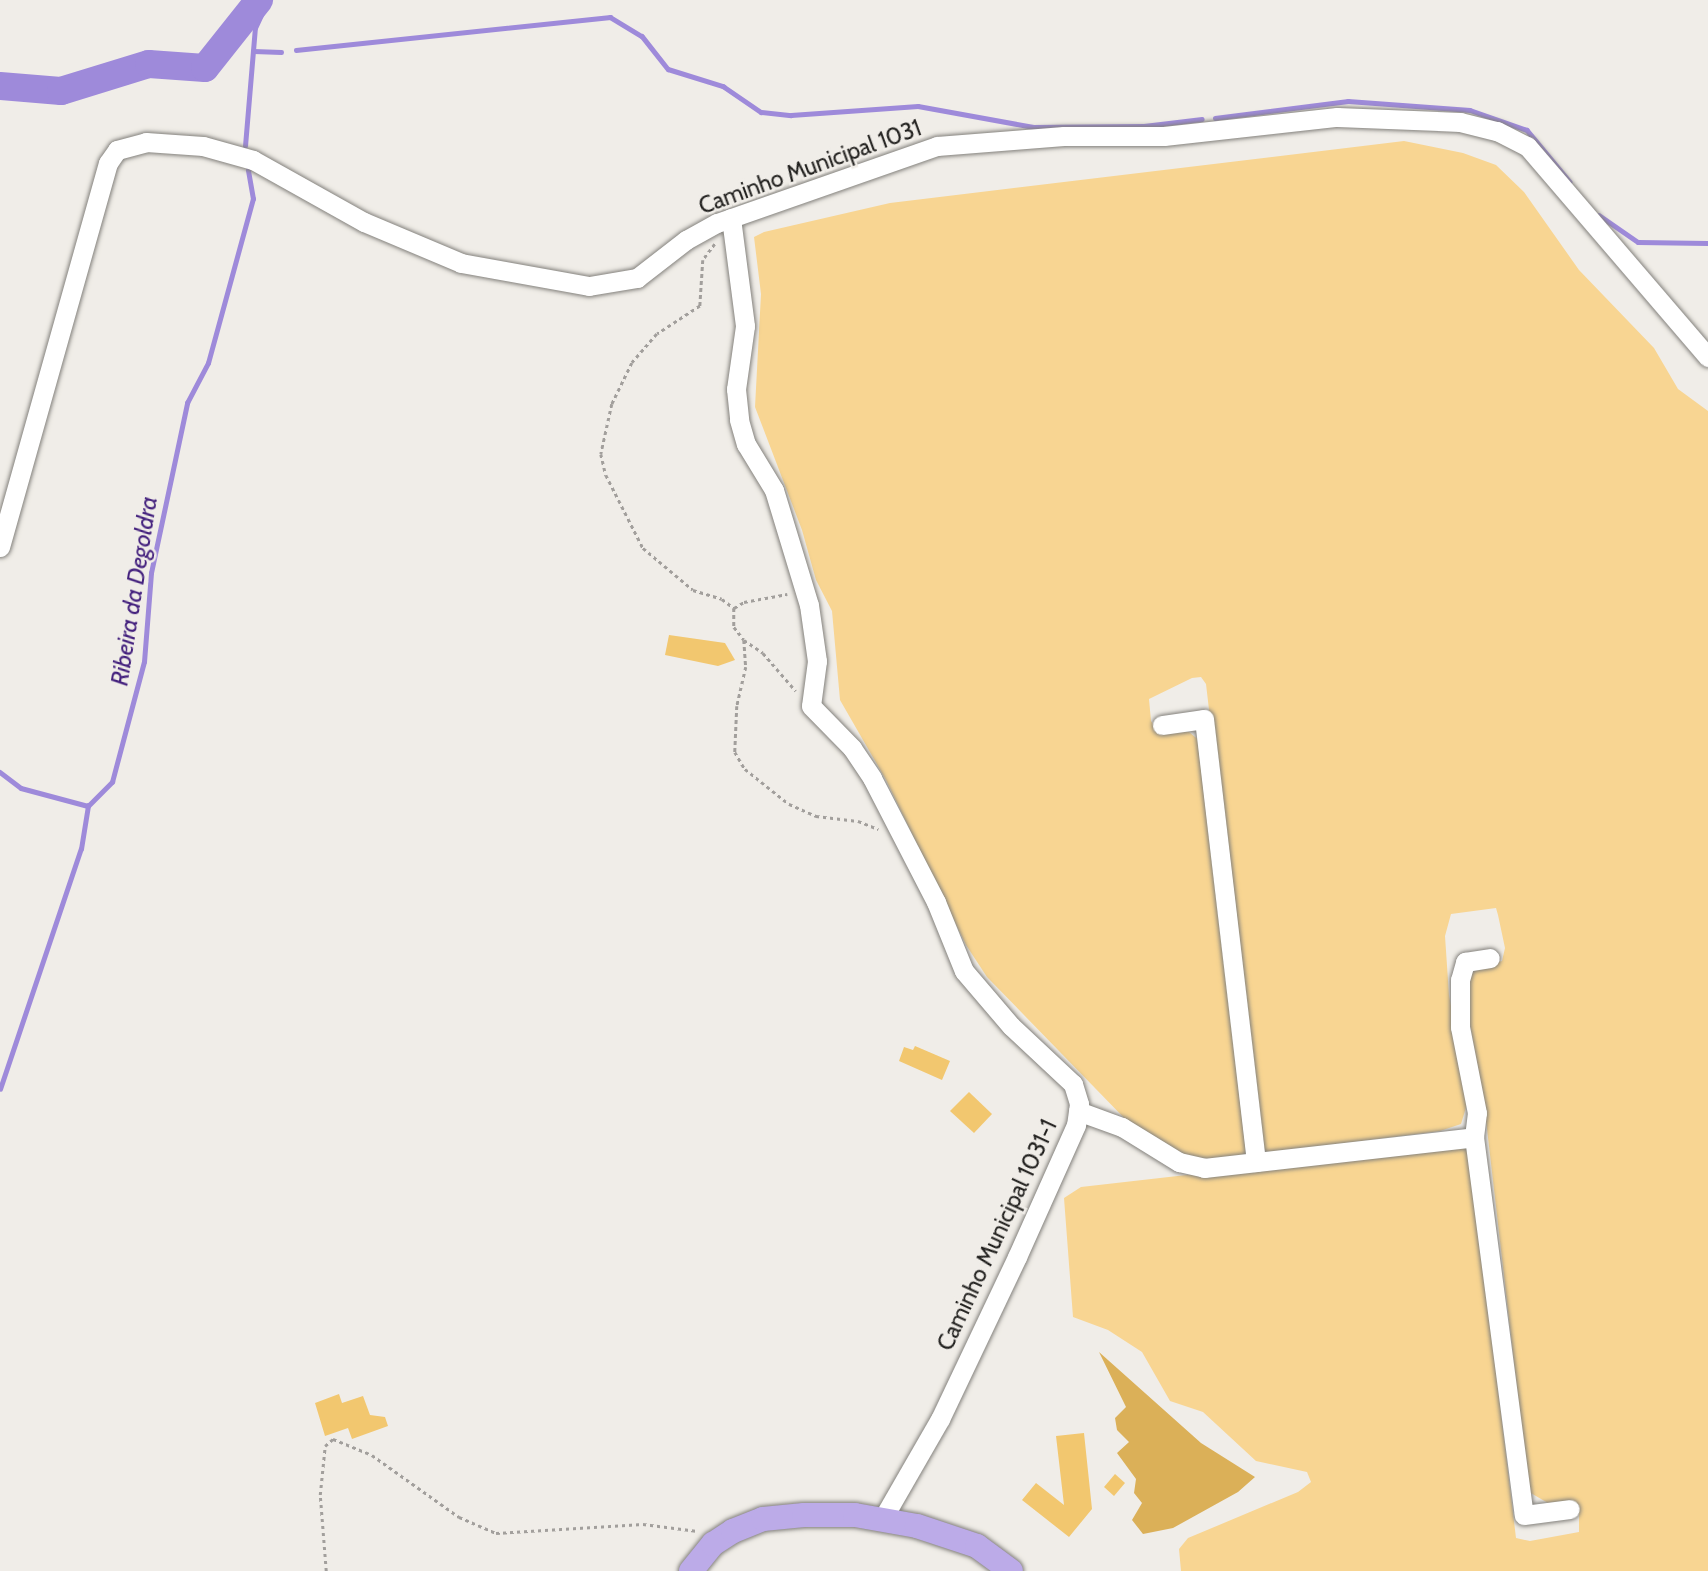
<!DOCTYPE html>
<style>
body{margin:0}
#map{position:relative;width:1708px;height:1571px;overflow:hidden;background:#f0ede8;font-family:Cabin,sans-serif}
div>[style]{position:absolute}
.green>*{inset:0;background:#f8d592}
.forest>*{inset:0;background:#dbb058}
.stream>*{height:4.5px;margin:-2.25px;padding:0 2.25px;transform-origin:2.25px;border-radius:2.25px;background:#9e8ada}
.river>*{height:28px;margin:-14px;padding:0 14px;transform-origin:14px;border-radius:14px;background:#9e8ada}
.building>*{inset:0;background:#f2c76f}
.path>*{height:2.5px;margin-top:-1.25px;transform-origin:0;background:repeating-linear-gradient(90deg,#a29f9c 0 3.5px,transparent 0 7px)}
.roads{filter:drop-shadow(0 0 2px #83817c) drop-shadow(0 0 2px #83817c)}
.minor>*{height:19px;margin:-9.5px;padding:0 9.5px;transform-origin:9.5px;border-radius:9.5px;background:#fff}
.major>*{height:24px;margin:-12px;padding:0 12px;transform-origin:12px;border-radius:12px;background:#bcabe8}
span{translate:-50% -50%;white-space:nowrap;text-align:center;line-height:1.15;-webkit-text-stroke:5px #f0ede8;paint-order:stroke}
.street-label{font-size:23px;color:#201f1d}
.water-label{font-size:24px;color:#43207d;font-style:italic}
</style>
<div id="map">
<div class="green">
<div style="clip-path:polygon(1404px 141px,1463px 153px,1496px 165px,1524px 192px,1579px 270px,1654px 348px,1678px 389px,1708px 411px,1708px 1571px,1181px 1571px,1179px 1549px,1188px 1538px,1298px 1492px,1311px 1482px,1307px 1472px,1256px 1461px,1203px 1412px,1170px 1401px,1142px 1352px,1108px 1330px,1073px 1317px,1064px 1198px,1081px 1187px,1460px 1144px,1469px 1148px,1516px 1538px,1530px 1541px,1579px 1532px,1579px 1505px,1570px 1501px,1548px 1503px,1529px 1492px,1484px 1103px,1467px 1007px,1469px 976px,1478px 967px,1502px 961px,1505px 948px,1498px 915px,1496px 908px,1451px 914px,1445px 936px,1449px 995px,1468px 1101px,1461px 1124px,1440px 1131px,1261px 1154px,1206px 684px,1201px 677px,1192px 678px,1149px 699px,1151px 721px,1159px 732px,1189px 732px,1201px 742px,1246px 1154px,1205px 1162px,1181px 1155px,1130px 1124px,987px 977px,966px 945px,886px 780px,840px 700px,832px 611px,816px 580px,802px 530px,755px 407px,761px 294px,754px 237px,764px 232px,890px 203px)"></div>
</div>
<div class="forest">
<div style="clip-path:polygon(1099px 1352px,1201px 1443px,1255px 1477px,1238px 1492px,1173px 1528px,1143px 1534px,1132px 1520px,1142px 1503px,1134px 1493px,1136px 1479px,1117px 1453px,1129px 1442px,1117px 1430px,1115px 1418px,1126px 1407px)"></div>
</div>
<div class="stream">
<div style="left:296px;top:50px;width:316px;rotate:-6deg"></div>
<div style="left:610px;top:17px;width:37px;rotate:31deg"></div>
<div style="left:642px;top:36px;width:42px;rotate:51.8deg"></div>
<div style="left:668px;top:69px;width:58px;rotate:17.2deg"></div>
<div style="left:723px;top:86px;width:46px;rotate:34.4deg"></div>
<div style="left:761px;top:112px;width:30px;rotate:6deg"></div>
<div style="left:791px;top:115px;width:127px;rotate:-4.1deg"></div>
<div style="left:918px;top:106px;width:117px;rotate:10.3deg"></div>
<div style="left:1033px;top:127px;width:111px;rotate:-0.5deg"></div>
<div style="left:1144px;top:126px;width:58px;rotate:-6.9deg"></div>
<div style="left:253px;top:51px;width:28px;rotate:2deg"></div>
<div style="left:1215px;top:118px;width:134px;rotate:-7.3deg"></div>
<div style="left:1348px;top:101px;width:122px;rotate:4.2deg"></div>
<div style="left:1470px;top:110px;width:60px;rotate:19.3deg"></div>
<div style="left:1527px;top:130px;width:67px;rotate:50.4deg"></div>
<div style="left:245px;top:146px;width:118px;rotate:-85.2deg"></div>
<div style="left:255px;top:28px;width:31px;rotate:-65deg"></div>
<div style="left:1599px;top:215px;width:47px;rotate:34.7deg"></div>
<div style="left:1638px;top:242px;width:70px;rotate:0.8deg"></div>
<div style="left:0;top:772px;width:26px;rotate:37deg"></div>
<div style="left:21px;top:788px;width:69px;rotate:15deg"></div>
<div style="left:0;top:1089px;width:253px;rotate:-71.4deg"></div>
<div style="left:81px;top:849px;width:44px;rotate:-80.8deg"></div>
<div style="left:88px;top:806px;width:34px;rotate:-45deg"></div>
<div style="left:112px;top:782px;width:124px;rotate:-75.1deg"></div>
<div style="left:144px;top:662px;width:89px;rotate:-85.5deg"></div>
<div style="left:151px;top:573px;width:174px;rotate:-78deg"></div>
<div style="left:187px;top:403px;width:45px;rotate:-62.3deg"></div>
<div style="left:208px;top:363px;width:170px;rotate:-74.7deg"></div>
<div style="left:253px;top:199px;width:29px;rotate:-100deg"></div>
</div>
<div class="river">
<div style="left:0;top:86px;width:61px;rotate:4.7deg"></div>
<div style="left:61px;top:91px;width:92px;rotate:-17.1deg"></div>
<div style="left:149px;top:64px;width:56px;rotate:4.1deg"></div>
<div style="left:205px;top:68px;width:87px;rotate:-51.5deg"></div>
</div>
<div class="building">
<div style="clip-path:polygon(669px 635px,725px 643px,735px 660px,718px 666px,665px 655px)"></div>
<div style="clip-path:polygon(915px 1046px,950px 1061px,942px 1080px,899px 1061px,904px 1047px,913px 1050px)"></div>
<div style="clip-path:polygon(969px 1092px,992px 1114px,974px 1133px,950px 1111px)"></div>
<div style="clip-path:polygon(339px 1394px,342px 1403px,363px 1396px,370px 1415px,385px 1417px,388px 1426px,352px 1439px,348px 1428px,325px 1436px,315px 1403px)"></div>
<div style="clip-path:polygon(1084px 1433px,1092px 1509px,1069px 1537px,1022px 1500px,1036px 1483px,1064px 1505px,1056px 1436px)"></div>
<div style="clip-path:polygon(1115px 1474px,1125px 1483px,1114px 1496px,1104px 1487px)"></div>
</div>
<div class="path">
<div style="left:715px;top:244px;width:20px;rotate:127deg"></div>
<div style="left:703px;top:260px;width:46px;rotate:93.7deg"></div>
<div style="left:700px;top:306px;width:51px;rotate:146.9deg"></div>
<div style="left:657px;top:334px;width:38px;rotate:131deg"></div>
<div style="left:632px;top:363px;width:46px;rotate:116deg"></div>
<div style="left:612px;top:404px;width:51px;rotate:102.4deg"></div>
<div style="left:601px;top:454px;width:22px;rotate:77deg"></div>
<div style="left:606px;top:475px;width:82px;rotate:63.1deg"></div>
<div style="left:643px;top:548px;width:65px;rotate:40deg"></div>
<div style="left:693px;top:590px;width:30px;rotate:17deg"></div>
<div style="left:722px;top:599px;width:15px;rotate:37deg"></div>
<div style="left:734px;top:608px;width:19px;rotate:90deg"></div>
<div style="left:734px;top:627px;width:16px;rotate:52deg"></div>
<div style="left:744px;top:640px;width:27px;rotate:86deg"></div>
<div style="left:746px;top:667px;width:40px;rotate:103deg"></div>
<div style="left:737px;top:706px;width:46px;rotate:92.5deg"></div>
<div style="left:735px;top:752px;width:20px;rotate:60deg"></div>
<div style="left:745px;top:769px;width:56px;rotate:38.5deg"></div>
<div style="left:789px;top:804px;width:30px;rotate:24deg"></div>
<div style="left:816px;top:816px;width:42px;rotate:6.8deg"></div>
<div style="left:858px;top:821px;width:22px;rotate:22deg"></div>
<div style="left:734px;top:608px;width:12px;rotate:-31deg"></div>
<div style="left:744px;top:602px;width:44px;rotate:-10.5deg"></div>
<div style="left:744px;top:640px;width:23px;rotate:34deg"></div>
<div style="left:763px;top:653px;width:50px;rotate:49deg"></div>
<div style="left:326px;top:1571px;width:76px;rotate:-94.5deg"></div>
<div style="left:320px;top:1495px;width:49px;rotate:-84.2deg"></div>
<div style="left:325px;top:1446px;width:11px;rotate:-41deg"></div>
<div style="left:333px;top:1439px;width:42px;rotate:22.3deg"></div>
<div style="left:372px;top:1455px;width:107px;rotate:35.5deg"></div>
<div style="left:459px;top:1517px;width:40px;rotate:23.4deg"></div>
<div style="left:496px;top:1533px;width:147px;rotate:-3.5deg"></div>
<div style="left:643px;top:1524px;width:55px;rotate:7.3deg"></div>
</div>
<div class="roads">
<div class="minor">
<div style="left:731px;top:218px;width:109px;rotate:82.6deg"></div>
<div style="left:745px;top:326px;width:64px;rotate:98.1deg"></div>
<div style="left:736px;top:389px;width:31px;rotate:84deg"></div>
<div style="left:739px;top:420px;width:25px;rotate:74deg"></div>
<div style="left:746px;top:444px;width:54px;rotate:58.7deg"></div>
<div style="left:774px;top:490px;width:120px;rotate:73.1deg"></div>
<div style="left:809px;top:605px;width:57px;rotate:81.9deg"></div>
<div style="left:817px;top:661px;width:45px;rotate:97.6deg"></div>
<div style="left:811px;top:706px;width:59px;rotate:45.7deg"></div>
<div style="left:852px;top:748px;width:36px;rotate:56deg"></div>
<div style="left:872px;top:778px;width:140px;rotate:62.7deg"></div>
<div style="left:936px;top:902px;width:74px;rotate:67.9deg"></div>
<div style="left:964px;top:971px;width:72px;rotate:49.5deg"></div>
<div style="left:1011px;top:1026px;width:85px;rotate:43.1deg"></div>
<div style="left:1073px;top:1084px;width:21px;rotate:73deg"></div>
<div style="left:1079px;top:1104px;width:21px;rotate:98deg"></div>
<div style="left:1076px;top:1125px;width:145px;rotate:114.1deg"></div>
<div style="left:1017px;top:1257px;width:179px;rotate:115.4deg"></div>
<div style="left:940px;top:1419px;width:114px;rotate:119.9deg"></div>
<div style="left:0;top:547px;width:399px;rotate:-74.3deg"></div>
<div style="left:108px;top:163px;width:16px;rotate:-55deg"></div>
<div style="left:117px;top:150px;width:30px;rotate:-15deg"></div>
<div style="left:146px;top:142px;width:57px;rotate:4deg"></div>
<div style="left:203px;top:146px;width:52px;rotate:15.6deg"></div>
<div style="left:253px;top:160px;width:127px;rotate:29.2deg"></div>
<div style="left:364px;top:222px;width:105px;rotate:22.9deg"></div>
<div style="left:461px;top:263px;width:130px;rotate:10.2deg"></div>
<div style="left:589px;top:286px;width:49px;rotate:-9.5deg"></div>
<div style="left:637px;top:278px;width:62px;rotate:-37.8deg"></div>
<div style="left:686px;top:240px;width:35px;rotate:-29deg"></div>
<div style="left:717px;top:223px;width:233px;rotate:-19.3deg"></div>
<div style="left:937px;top:146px;width:127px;rotate:-4.5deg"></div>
<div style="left:1064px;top:136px;width:100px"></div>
<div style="left:1164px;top:136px;width:174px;rotate:-6.3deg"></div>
<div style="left:1337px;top:117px;width:123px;rotate:2.3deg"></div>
<div style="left:1460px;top:122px;width:38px;rotate:14deg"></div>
<div style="left:1497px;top:131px;width:34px;rotate:27deg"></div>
<div style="left:1527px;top:146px;width:278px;rotate:49.4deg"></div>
<div style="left:1162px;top:725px;width:42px;rotate:-8.1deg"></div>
<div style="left:1204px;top:719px;width:446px;rotate:83.3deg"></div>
<div style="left:1078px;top:1111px;width:47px;rotate:20deg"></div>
<div style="left:1122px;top:1127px;width:67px;rotate:31.6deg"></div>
<div style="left:1179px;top:1162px;width:26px;rotate:13deg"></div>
<div style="left:1204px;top:1168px;width:272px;rotate:-6.5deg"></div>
<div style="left:1474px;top:1137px;width:381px;rotate:82.5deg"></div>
<div style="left:1524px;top:1515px;width:46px;rotate:-7.4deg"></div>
<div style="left:1474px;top:1137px;width:24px;rotate:-83deg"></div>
<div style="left:1477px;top:1113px;width:88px;rotate:-101.2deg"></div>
<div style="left:1460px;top:1027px;width:47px;rotate:-90deg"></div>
<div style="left:1460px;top:980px;width:19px;rotate:-74deg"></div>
<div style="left:1465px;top:962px;width:25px;rotate:-9deg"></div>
</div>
<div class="major">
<div style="left:691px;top:1571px;width:35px;rotate:-51deg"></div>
<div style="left:713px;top:1544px;width:24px;rotate:-33deg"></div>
<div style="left:733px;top:1531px;width:32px;rotate:-22deg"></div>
<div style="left:763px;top:1519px;width:41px;rotate:-5.6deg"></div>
<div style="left:804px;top:1515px;width:51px"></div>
<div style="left:855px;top:1515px;width:63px;rotate:10.1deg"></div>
<div style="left:917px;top:1526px;width:63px;rotate:18.4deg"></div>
<div style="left:977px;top:1546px;width:42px;rotate:36.3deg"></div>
</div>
</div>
<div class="street-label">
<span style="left:810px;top:167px;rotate:-20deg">Caminho Municipal 1031</span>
<span style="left:997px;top:1235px;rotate:-65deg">Caminho Municipal 1031-1</span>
</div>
<div class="water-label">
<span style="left:134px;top:591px;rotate:-81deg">Ribeira da Degoldra</span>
</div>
</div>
